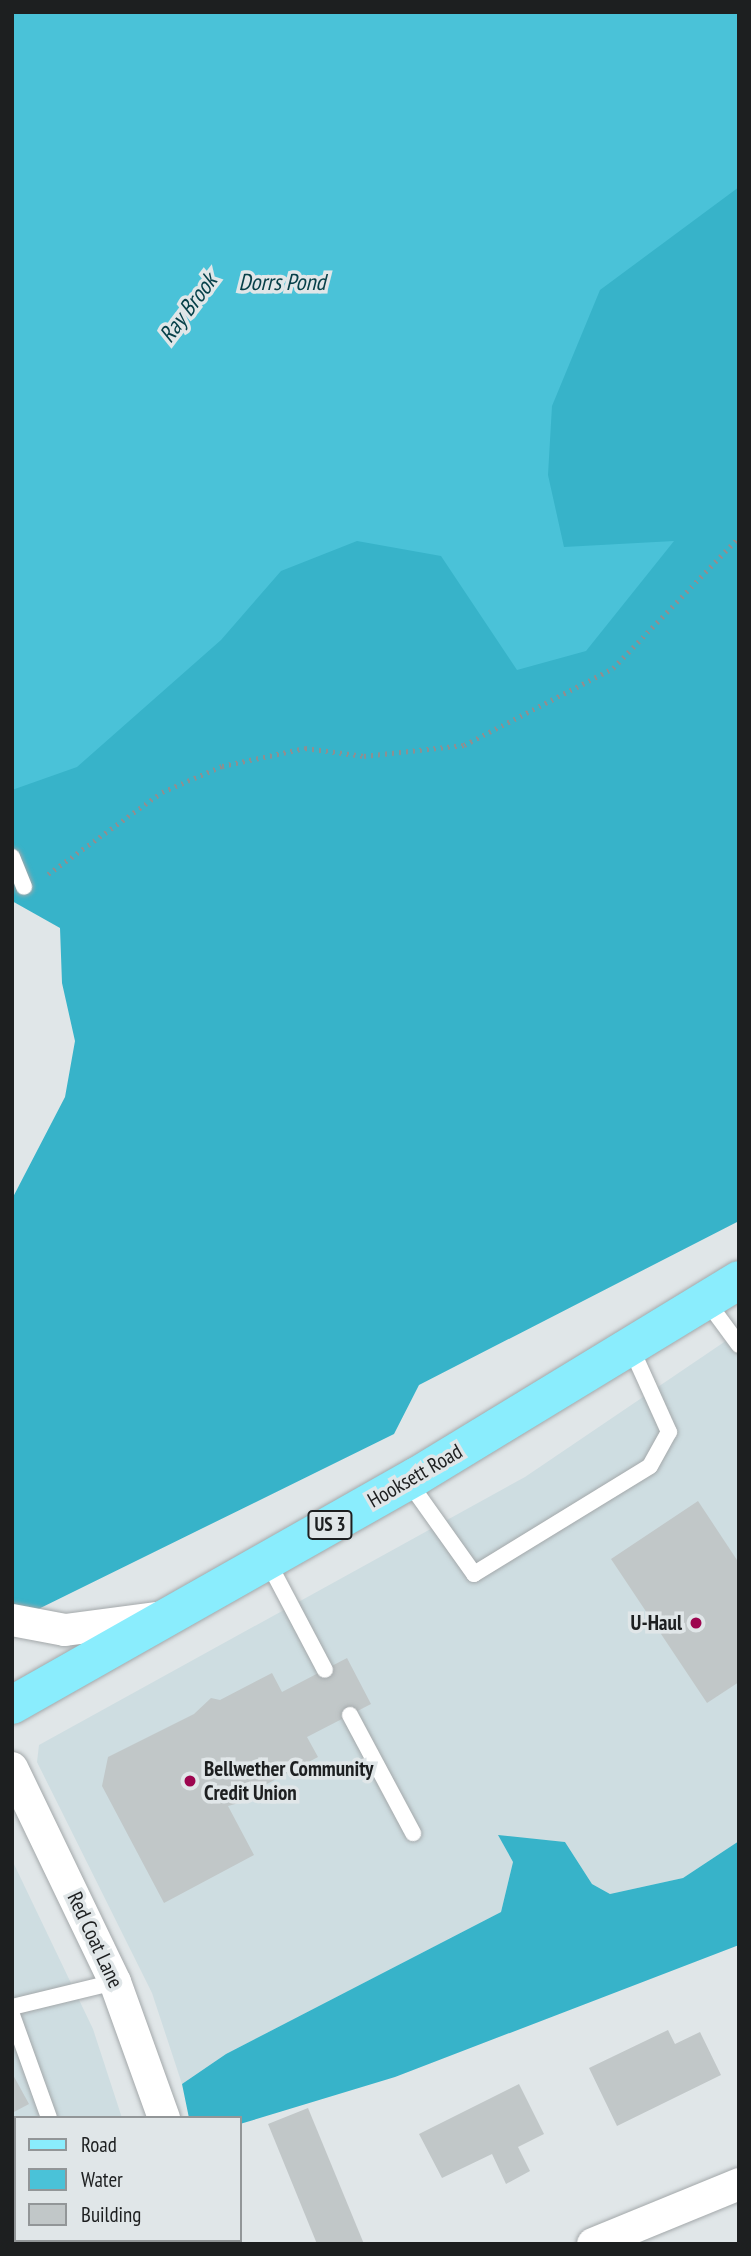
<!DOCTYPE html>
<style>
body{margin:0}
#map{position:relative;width:751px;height:2256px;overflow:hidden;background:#e0e6e8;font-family:"PT Sans Narrow",sans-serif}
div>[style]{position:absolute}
.built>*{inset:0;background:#cedde1}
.forest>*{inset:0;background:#37b3c9}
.water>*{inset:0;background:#4ac2d8}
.building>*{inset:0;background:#c1c7c8}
.path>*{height:4.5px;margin-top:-2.25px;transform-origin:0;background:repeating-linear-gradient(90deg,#8c9092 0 2px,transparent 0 7px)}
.roads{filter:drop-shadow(0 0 2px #a3a8aa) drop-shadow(0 0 2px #a3a8aa)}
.lane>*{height:16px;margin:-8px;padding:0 8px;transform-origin:8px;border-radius:8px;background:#fff}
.street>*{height:32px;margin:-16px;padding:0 16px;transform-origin:16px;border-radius:16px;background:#fff}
.primary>*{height:38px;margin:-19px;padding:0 19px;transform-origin:19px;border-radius:19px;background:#8aedfd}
.dots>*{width:19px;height:19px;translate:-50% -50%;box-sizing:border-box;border:4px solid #e0e6e8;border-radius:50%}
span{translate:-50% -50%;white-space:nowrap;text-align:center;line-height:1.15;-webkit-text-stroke:7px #e0e6e8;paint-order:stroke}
.shield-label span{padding:2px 5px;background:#e0e6e8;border:2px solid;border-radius:5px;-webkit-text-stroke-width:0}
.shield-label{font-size:19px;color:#1d1f20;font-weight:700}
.street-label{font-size:21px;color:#1d1f20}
.poi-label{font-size:21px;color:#1d1f20;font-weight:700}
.right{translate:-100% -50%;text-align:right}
.left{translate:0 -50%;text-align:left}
.water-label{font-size:23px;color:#074049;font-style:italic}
.frame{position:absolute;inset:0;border:14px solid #1d1f20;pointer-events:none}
.legend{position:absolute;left:14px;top:2116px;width:228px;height:126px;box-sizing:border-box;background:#e0e6e8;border:2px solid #929698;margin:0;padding:9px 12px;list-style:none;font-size:21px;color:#1d1f20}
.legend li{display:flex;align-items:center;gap:14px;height:35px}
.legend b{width:35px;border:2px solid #929698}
</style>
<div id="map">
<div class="built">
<div style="clip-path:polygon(739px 1332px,739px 1841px,683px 1878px,610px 1894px,592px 1884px,565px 1842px,499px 1836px,513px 1862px,501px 1912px,226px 2054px,182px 2084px,152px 1993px,37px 1762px,39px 1745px,525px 1477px)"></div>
<div style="clip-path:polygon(12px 1860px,93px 2029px,122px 2118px,16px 2118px,16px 2240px,164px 2244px,12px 2244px)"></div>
</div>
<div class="forest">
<div style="clip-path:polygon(12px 12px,739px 12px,739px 1221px,419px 1385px,394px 1434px,12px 1622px,12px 1199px,65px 1097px,75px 1041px,62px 983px,60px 928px,12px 901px)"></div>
<div style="clip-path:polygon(498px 1835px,565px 1842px,592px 1884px,610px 1894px,683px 1878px,739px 1841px,739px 1945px,395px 2077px,240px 2124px,240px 2118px,189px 2118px,182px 2084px,226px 2054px,501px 1912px,513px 1862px)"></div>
</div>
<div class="water">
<div style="clip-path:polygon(12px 12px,739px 12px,739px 187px,600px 290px,552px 406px,548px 475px,564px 547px,674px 541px,586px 651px,517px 670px,441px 556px,357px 541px,281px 571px,221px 640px,77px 767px,12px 790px)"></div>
</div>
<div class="building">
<div style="clip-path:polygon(698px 1501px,739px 1563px,739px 1682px,707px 1703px,611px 1559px)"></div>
<div style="clip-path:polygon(347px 1658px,371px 1704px,307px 1737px,318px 1757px,265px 1785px,263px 1796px,228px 1806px,254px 1855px,164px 1903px,102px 1786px,108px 1757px,194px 1714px,211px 1698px,220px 1700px,272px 1673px,282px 1692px)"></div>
<div style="clip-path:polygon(668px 2030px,675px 2044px,700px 2032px,721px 2075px,617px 2126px,589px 2068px)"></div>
<div style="clip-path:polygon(12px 2073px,29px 2104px,12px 2113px)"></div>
<div style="clip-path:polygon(519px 2084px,544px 2134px,518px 2147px,530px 2171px,506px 2184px,492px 2154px,442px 2178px,419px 2134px)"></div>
<div style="clip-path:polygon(308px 2108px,364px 2244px,317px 2244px,268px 2124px)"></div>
<div style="clip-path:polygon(12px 2161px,16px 2240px,57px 2244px,12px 2244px)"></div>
</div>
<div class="path">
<div style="left:48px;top:874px;width:140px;rotate:-35.7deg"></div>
<div style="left:162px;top:792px;width:65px;rotate:-23.4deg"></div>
<div style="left:222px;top:766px;width:85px;rotate:-12.2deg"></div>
<div style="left:305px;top:748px;width:60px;rotate:7.7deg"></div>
<div style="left:364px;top:756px;width:101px;rotate:-6.3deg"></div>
<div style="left:464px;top:745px;width:168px;rotate:-27.3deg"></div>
<div style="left:613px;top:668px;width:182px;rotate:-46.1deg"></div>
</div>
<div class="roads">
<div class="lane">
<div style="left:12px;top:857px;width:32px;rotate:68deg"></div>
<div style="left:708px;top:1303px;width:52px;rotate:53.6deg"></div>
<div style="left:408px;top:1481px;width:114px;rotate:54.6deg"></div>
<div style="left:474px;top:1574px;width:206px;rotate:-31.5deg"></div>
<div style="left:650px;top:1466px;width:39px;rotate:-61deg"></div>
<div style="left:669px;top:1432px;width:92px;rotate:-114.3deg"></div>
<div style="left:267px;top:1560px;width:124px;rotate:62.2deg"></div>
<div style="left:350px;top:1715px;width:134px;rotate:61.9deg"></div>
<div style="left:12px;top:2007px;width:106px;rotate:-13.6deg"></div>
<div style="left:12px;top:2015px;width:109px;rotate:70.2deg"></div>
<div style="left:93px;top:2240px;width:4px;rotate:63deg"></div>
</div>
<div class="street">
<div style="left:12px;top:1620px;width:54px;rotate:10.7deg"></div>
<div style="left:65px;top:1630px;width:101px;rotate:-7.4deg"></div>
<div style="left:12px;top:1768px;width:237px;rotate:64.3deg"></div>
<div style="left:115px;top:1982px;width:145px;rotate:70.2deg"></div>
<div style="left:202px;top:2240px;width:4px;rotate:76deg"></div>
<div style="left:593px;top:2244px;width:158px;rotate:-22.3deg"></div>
</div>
<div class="primary">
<div style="left:12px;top:1705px;width:465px;rotate:-29.5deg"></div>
<div style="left:417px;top:1476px;width:377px;rotate:-31.3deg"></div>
</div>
</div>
<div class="dots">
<div style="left:696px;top:1623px;background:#9d054f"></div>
<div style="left:190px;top:1781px;background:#9d054f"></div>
</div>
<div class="shield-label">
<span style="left:330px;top:1525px">US 3</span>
</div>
<div class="street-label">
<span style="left:415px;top:1476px;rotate:-30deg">Hooksett Road</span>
<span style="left:95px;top:1940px;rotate:65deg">Red Coat Lane</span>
</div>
<div class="poi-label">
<span class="right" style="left:682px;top:1623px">U-Haul</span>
<span class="left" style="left:204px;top:1781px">Bellwether Community<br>Credit Union</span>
</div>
<div class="water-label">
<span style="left:282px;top:282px">Dorrs Pond</span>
<span style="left:188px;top:308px;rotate:-53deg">Ray Brook</span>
</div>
<div class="frame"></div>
<ul class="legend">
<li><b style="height:9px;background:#8aedfd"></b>Road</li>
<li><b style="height:19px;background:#4ac2d8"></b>Water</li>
<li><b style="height:19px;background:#c1c7c8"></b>Building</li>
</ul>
</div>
